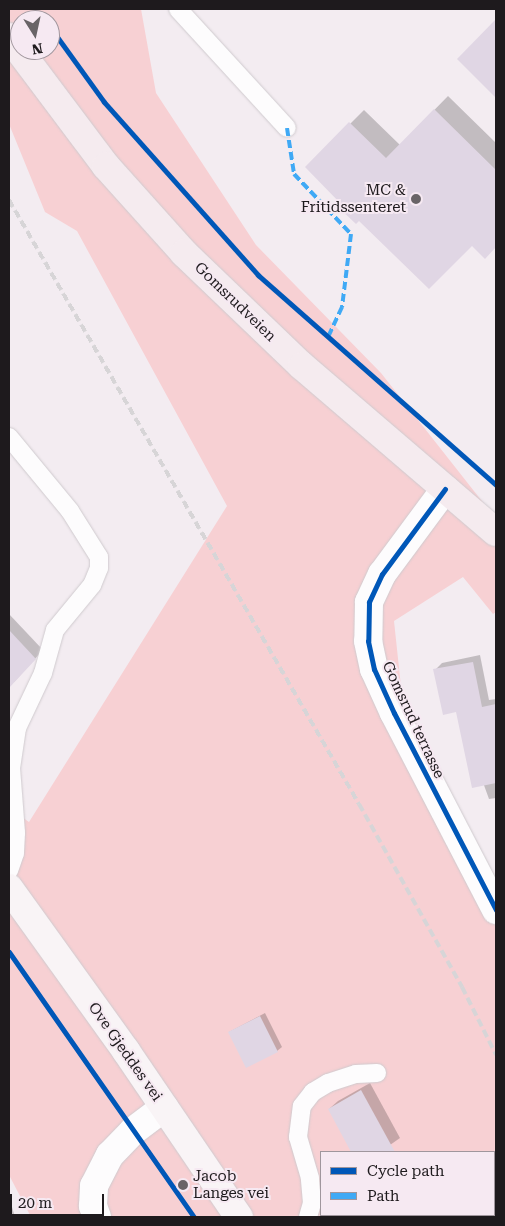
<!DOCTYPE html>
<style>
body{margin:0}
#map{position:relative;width:505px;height:1226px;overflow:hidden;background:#f3ecf1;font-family:"Roboto Serif",serif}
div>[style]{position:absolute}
.green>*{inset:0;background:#f7d0d3}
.shadow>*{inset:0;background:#0003}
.building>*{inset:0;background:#e0d6e4}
.roads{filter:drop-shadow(0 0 1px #cfcace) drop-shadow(0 0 1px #cfcace)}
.lane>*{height:18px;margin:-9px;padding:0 9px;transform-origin:9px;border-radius:9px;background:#fdfcfd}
.street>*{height:28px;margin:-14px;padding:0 14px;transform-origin:14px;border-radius:14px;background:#fdfcfd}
.secondary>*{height:28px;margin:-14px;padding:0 14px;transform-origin:14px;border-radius:14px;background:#f9f4f6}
.primary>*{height:28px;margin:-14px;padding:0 14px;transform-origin:14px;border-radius:14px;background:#f5ebef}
.rail>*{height:4px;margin-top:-2px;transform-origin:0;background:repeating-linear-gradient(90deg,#d7d5d7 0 8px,transparent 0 12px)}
.quiet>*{height:4px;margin-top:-2px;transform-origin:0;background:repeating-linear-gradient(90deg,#3fa9f5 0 8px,transparent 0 12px)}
.cycleway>*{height:5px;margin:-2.5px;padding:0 2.5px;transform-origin:2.5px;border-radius:2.5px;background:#0057b8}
.dots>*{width:14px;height:14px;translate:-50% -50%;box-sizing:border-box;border:2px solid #f6e9f2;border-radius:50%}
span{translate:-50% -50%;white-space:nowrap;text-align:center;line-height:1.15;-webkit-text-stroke:4px #f6e9f2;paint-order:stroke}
.poi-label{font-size:15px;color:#1e1a1d}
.right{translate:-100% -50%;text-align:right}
.left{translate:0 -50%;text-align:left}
.street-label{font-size:15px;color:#1e1a1d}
.frame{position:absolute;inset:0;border:10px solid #1e1a1d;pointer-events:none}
.legend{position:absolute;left:320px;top:1151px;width:175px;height:65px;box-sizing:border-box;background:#f6e9f2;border:1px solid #a0969d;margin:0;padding:6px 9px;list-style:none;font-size:15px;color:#1e1a1d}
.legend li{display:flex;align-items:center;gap:10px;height:25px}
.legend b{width:25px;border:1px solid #a0969d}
.north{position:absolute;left:10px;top:10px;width:50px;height:50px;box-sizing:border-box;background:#f6e9f2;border:1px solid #a0969d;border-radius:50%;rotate:170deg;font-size:14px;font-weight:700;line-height:20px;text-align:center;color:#1e1a1d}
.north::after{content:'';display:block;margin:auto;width:18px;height:22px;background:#696467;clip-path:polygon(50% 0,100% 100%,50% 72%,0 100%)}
.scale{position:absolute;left:10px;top:1194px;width:94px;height:22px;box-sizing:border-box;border:2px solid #1e1a1d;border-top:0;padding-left:6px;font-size:15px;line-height:18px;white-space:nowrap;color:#1e1a1d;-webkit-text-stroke:4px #f6e9f2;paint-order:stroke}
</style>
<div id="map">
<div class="green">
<div style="clip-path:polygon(evenodd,9px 9px,141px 9px,156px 93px,256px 245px,381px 373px,496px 519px,496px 612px,493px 614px,463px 577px,394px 621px,402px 696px,496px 894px,496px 1217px,31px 1217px,9px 1175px,9px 808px,29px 822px,227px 506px,77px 231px,45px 212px,9px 124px,9px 9px,20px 20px,50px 20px,50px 50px,20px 50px,20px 20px,9px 9px,321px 1152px,494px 1152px,494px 1215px,321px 1215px,321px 1152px)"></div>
</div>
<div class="shadow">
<div style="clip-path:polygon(496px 21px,496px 96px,459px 59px)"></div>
<div style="clip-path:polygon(448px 96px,496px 143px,496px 245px,485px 257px,472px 244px,343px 203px,307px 167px,364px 110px,400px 145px)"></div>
<div style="clip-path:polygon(9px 614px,43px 650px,14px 682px,9px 677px)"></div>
<div style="clip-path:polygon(480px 655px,489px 700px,496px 699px,496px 798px,489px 799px,457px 711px,435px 670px,442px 663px)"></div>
<div style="clip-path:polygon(265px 1013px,282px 1047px,277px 1051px,229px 1032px)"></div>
<div style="clip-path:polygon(370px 1083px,400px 1138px,380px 1152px,352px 1152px,329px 1109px,338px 1101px)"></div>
<div style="clip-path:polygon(9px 1197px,15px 1217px,9px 1217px)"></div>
</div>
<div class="building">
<div style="clip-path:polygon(496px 19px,496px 98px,457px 59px)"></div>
<div style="clip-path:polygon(434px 109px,496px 170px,496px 247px,485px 259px,472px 246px,429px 289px,359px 221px,356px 224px,338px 207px,341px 204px,305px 167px,349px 122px,386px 158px)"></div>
<div style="clip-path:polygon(9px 630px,36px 659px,9px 688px)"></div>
<div style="clip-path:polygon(473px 662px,482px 707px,496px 704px,496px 783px,472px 788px,456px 712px,443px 715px,433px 669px)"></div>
<div style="clip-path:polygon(260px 1016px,278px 1052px,246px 1068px,228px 1032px)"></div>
<div style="clip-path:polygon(361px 1090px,395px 1152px,351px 1152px,328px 1109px)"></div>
</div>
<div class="roads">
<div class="lane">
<div style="left:178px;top:9px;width:161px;rotate:47.5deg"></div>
<div style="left:9px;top:437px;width:96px;rotate:50.5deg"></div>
<div style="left:70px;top:511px;width:54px;rotate:57.8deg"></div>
<div style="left:99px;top:557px;width:11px;rotate:90deg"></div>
<div style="left:99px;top:568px;width:18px;rotate:112deg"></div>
<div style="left:92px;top:585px;width:58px;rotate:129.4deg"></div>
<div style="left:55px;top:630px;width:45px;rotate:105.6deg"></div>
<div style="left:43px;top:673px;width:61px;rotate:115.3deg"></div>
<div style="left:17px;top:728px;width:40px;rotate:98.5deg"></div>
<div style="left:11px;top:768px;width:65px;rotate:85.6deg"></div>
<div style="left:16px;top:833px;width:20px;rotate:93deg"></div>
<div style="left:15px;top:853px;width:18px;rotate:109deg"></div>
<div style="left:308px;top:1217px;width:15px;rotate:-74deg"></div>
<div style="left:312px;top:1203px;width:25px;rotate:-95deg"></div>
<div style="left:310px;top:1178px;width:43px;rotate:-106.3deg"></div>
<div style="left:298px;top:1137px;width:31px;rotate:-83deg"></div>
<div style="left:302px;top:1106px;width:18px;rotate:-52deg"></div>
<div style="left:313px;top:1092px;width:17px;rotate:-31deg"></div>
<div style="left:328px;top:1083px;width:29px;rotate:-18deg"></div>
<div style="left:356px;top:1074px;width:21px;rotate:-3deg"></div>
</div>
<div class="street">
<div style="left:445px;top:489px;width:106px;rotate:126.5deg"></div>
<div style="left:382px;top:574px;width:31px;rotate:115deg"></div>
<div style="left:369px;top:602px;width:39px;rotate:91deg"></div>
<div style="left:368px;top:641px;width:29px;rotate:78deg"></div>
<div style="left:374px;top:669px;width:48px;rotate:65.6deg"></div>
<div style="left:394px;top:713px;width:222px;rotate:62.6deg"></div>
<div style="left:97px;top:1217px;width:12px;rotate:-110deg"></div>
<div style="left:93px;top:1206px;width:20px;rotate:-87deg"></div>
<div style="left:94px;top:1186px;width:35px;rotate:-63deg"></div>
<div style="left:110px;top:1155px;width:33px;rotate:-46deg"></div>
<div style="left:133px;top:1131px;width:39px;rotate:-37deg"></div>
</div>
<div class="secondary">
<div style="left:9px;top:888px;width:201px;rotate:54.3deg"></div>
<div style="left:126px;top:1051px;width:201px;rotate:55.8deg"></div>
</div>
<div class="primary">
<div style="left:9px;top:37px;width:161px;rotate:53.1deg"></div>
<div style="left:106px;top:166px;width:117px;rotate:48.1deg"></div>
<div style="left:184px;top:253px;width:163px;rotate:43.8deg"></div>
<div style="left:302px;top:366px;width:255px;rotate:40.6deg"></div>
</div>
</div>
<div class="rail">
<div style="left:9px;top:200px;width:698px;rotate:59.91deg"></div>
<div style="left:359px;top:804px;width:210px;rotate:60.6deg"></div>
<div style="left:462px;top:987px;width:76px;rotate:63.4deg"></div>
</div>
<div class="quiet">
<div style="left:287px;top:128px;width:47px;rotate:81.3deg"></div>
<div style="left:294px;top:174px;width:83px;rotate:46.5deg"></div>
<div style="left:351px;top:234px;width:74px;rotate:97deg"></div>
<div style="left:342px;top:307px;width:31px;rotate:115deg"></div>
</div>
<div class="cycleway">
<div style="left:50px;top:27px;width:92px;rotate:54.2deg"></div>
<div style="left:104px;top:102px;width:232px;rotate:48.3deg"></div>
<div style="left:258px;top:275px;width:317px;rotate:41.4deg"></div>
<div style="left:445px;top:489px;width:106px;rotate:126.5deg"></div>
<div style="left:382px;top:574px;width:31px;rotate:115deg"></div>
<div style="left:369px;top:602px;width:39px;rotate:91deg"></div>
<div style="left:368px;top:641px;width:29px;rotate:78deg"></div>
<div style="left:374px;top:669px;width:48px;rotate:65.6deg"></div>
<div style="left:394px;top:713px;width:222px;rotate:62.6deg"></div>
<div style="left:9px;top:952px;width:323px;rotate:55.1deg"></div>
</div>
<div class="dots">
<div style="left:416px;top:199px;background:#696467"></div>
<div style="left:183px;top:1185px;background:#696467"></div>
</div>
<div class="poi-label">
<span class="right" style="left:406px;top:199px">MC &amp;<br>Fritidssenteret</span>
<span class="left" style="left:193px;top:1185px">Jacob<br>Langes vei</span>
</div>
<div class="street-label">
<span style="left:235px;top:302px;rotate:44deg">Gomsrudveien</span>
<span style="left:413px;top:720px;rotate:65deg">Gomsrud terrasse</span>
<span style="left:125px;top:1052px;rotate:55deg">Ove Gjeddes vei</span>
</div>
<div class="frame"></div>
<ul class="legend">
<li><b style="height:6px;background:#0057b8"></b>Cycle path</li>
<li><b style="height:6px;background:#3fa9f5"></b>Path</li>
</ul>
<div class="north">N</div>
<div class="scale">20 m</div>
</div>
